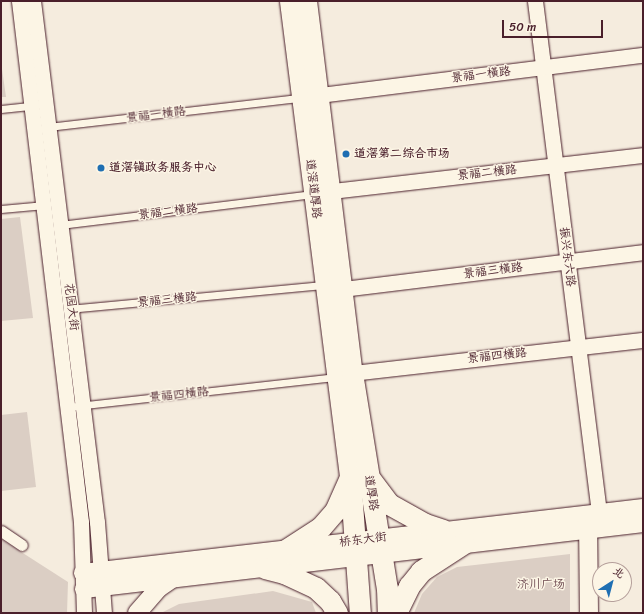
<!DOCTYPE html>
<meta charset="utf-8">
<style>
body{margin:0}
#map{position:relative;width:644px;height:614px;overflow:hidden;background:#f5ecde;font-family:Sriracha,"LXGW WenKai TC",sans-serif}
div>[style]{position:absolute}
.green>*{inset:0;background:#dbcec4}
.roads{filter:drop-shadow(0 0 1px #4a1f2b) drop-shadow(0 0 1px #4a1f2b)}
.service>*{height:7px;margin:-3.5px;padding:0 3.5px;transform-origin:3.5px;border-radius:3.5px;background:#fcf5e5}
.pedestrian>*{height:11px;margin:-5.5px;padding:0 5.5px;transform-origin:5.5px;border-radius:5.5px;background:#fcf5e5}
.minor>*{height:15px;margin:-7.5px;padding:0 7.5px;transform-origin:7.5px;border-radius:7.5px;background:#fcf5e5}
.tertiary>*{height:18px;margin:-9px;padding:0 9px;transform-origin:9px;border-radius:9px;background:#fcf5e5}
.secondary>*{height:21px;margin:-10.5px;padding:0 10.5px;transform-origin:10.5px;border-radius:10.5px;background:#fcf5e5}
.dots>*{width:11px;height:11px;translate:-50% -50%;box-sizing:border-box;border:2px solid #fcf5e5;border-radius:50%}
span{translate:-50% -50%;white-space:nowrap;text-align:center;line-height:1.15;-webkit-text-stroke:3px #fcf5e5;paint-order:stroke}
.street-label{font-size:12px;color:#4a1f2b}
.poi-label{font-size:12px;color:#4a1f2b;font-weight:700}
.left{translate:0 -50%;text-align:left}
.park-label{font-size:12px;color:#6e4b51}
.frame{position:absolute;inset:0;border:2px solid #4a1f2b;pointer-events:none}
.north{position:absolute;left:592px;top:562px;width:40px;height:40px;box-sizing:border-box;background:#fcf5e5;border:1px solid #b59f9b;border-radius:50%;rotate:36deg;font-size:11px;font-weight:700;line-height:16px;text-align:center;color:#4a1f2b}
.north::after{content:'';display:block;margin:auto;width:14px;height:18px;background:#1f6fb2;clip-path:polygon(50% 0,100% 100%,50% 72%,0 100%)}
.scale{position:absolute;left:502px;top:20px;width:101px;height:18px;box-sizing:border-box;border:2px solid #4a1f2b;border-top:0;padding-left:5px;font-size:12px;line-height:14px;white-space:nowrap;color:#4a1f2b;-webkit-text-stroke:3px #fcf5e5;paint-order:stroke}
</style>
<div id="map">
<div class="green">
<div style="clip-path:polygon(1px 62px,6px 97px,1px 97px)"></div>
<div style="clip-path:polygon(20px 217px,33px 318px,1px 321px,1px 219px)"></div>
<div style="clip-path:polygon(27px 412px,36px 487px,1px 491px,1px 415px)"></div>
<div style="clip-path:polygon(1px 539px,68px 582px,67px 613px,1px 613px)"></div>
<div style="clip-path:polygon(570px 554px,570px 613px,414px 613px,422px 594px,437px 577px,457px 567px)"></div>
<div style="clip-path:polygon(273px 591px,312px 602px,316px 613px,161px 613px,179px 604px)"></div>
</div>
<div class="roads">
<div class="service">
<div style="left:1px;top:109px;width:31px;rotate:-6deg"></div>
<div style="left:48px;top:127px;width:254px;rotate:-6.6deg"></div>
<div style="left:1px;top:209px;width:44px;rotate:-5.2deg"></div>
<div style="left:60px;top:225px;width:255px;rotate:-7deg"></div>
<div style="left:69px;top:309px;width:257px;rotate:-5.4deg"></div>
<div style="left:68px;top:407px;width:269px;rotate:-6.4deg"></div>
</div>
<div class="pedestrian">
<div style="left:1px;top:531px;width:25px;rotate:34deg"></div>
</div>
<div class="minor">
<div style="left:19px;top:1px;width:525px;rotate:83.21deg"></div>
<div style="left:81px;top:522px;width:91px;rotate:88.1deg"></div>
<div style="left:33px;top:1px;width:525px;rotate:83deg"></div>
<div style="left:97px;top:522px;width:91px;rotate:85.6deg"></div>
<div style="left:535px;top:1px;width:516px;rotate:82.87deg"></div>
<div style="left:320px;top:95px;width:325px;rotate:-7.1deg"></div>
<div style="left:332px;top:191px;width:313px;rotate:-6.6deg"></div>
<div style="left:343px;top:289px;width:302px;rotate:-7deg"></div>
<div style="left:352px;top:373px;width:293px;rotate:-6.5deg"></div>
</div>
<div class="tertiary">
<div style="left:588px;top:519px;width:94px;rotate:89.4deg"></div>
<div style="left:83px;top:573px;width:564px;rotate:-6.62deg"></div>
<div style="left:84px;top:589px;width:563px;rotate:-6.73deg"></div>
<div style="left:137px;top:613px;width:33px;rotate:-49deg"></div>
<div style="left:159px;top:588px;width:16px;rotate:-35deg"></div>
</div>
<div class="secondary">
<div style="left:290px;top:1px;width:478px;rotate:82.8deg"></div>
<div style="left:350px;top:475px;width:138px;rotate:85.9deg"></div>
<div style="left:306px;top:1px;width:375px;rotate:83deg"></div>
<div style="left:352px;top:373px;width:218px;rotate:80.8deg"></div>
<div style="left:387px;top:588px;width:25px;rotate:88deg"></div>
<div style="left:371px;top:480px;width:30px;rotate:53deg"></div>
<div style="left:389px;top:504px;width:41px;rotate:29.1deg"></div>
<div style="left:425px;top:524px;width:19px;rotate:18deg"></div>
<div style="left:287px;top:549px;width:40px;rotate:-32.9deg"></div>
<div style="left:321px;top:527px;width:21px;rotate:-49deg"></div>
<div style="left:335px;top:511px;width:36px;rotate:-66deg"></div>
<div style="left:265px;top:568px;width:20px;rotate:15deg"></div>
<div style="left:284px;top:573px;width:35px;rotate:25deg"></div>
<div style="left:316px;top:588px;width:19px;rotate:43deg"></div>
<div style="left:330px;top:601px;width:14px;rotate:60deg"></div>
<div style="left:396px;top:613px;width:30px;rotate:-64deg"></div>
<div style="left:409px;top:586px;width:19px;rotate:-51deg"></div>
<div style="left:421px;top:571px;width:51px;rotate:-33.1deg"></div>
</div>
</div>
<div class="dots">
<div style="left:346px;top:154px;background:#1f6fb2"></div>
<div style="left:101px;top:168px;background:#1f6fb2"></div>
</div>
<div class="street-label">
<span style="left:481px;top:75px;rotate:-7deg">景福一横路</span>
<span style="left:156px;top:115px;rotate:-7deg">景福一横路</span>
<span style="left:487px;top:173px;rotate:-6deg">景福二横路</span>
<span style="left:313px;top:189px;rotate:83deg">道滘道厚路</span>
<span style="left:168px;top:212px;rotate:-7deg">景福二横路</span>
<span style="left:567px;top:257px;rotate:83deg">振兴东六路</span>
<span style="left:493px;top:271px;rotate:-7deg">景福三横路</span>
<span style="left:167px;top:300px;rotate:-6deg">景福三横路</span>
<span style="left:71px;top:307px;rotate:83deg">花园大街</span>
<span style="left:497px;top:356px;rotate:-6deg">景福四横路</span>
<span style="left:179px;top:395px;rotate:-6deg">景福四横路</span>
<span style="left:371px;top:493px;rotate:81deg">道厚路</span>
<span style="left:363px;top:540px;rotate:-7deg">桥东大街</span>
</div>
<div class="poi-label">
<span class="left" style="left:354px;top:154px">道滘第二综合市场</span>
<span class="left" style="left:109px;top:168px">道滘镇政务服务中心</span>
</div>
<div class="park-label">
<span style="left:541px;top:585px">济川广场</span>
</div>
<div class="frame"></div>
<div class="north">北</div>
<div class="scale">50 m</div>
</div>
